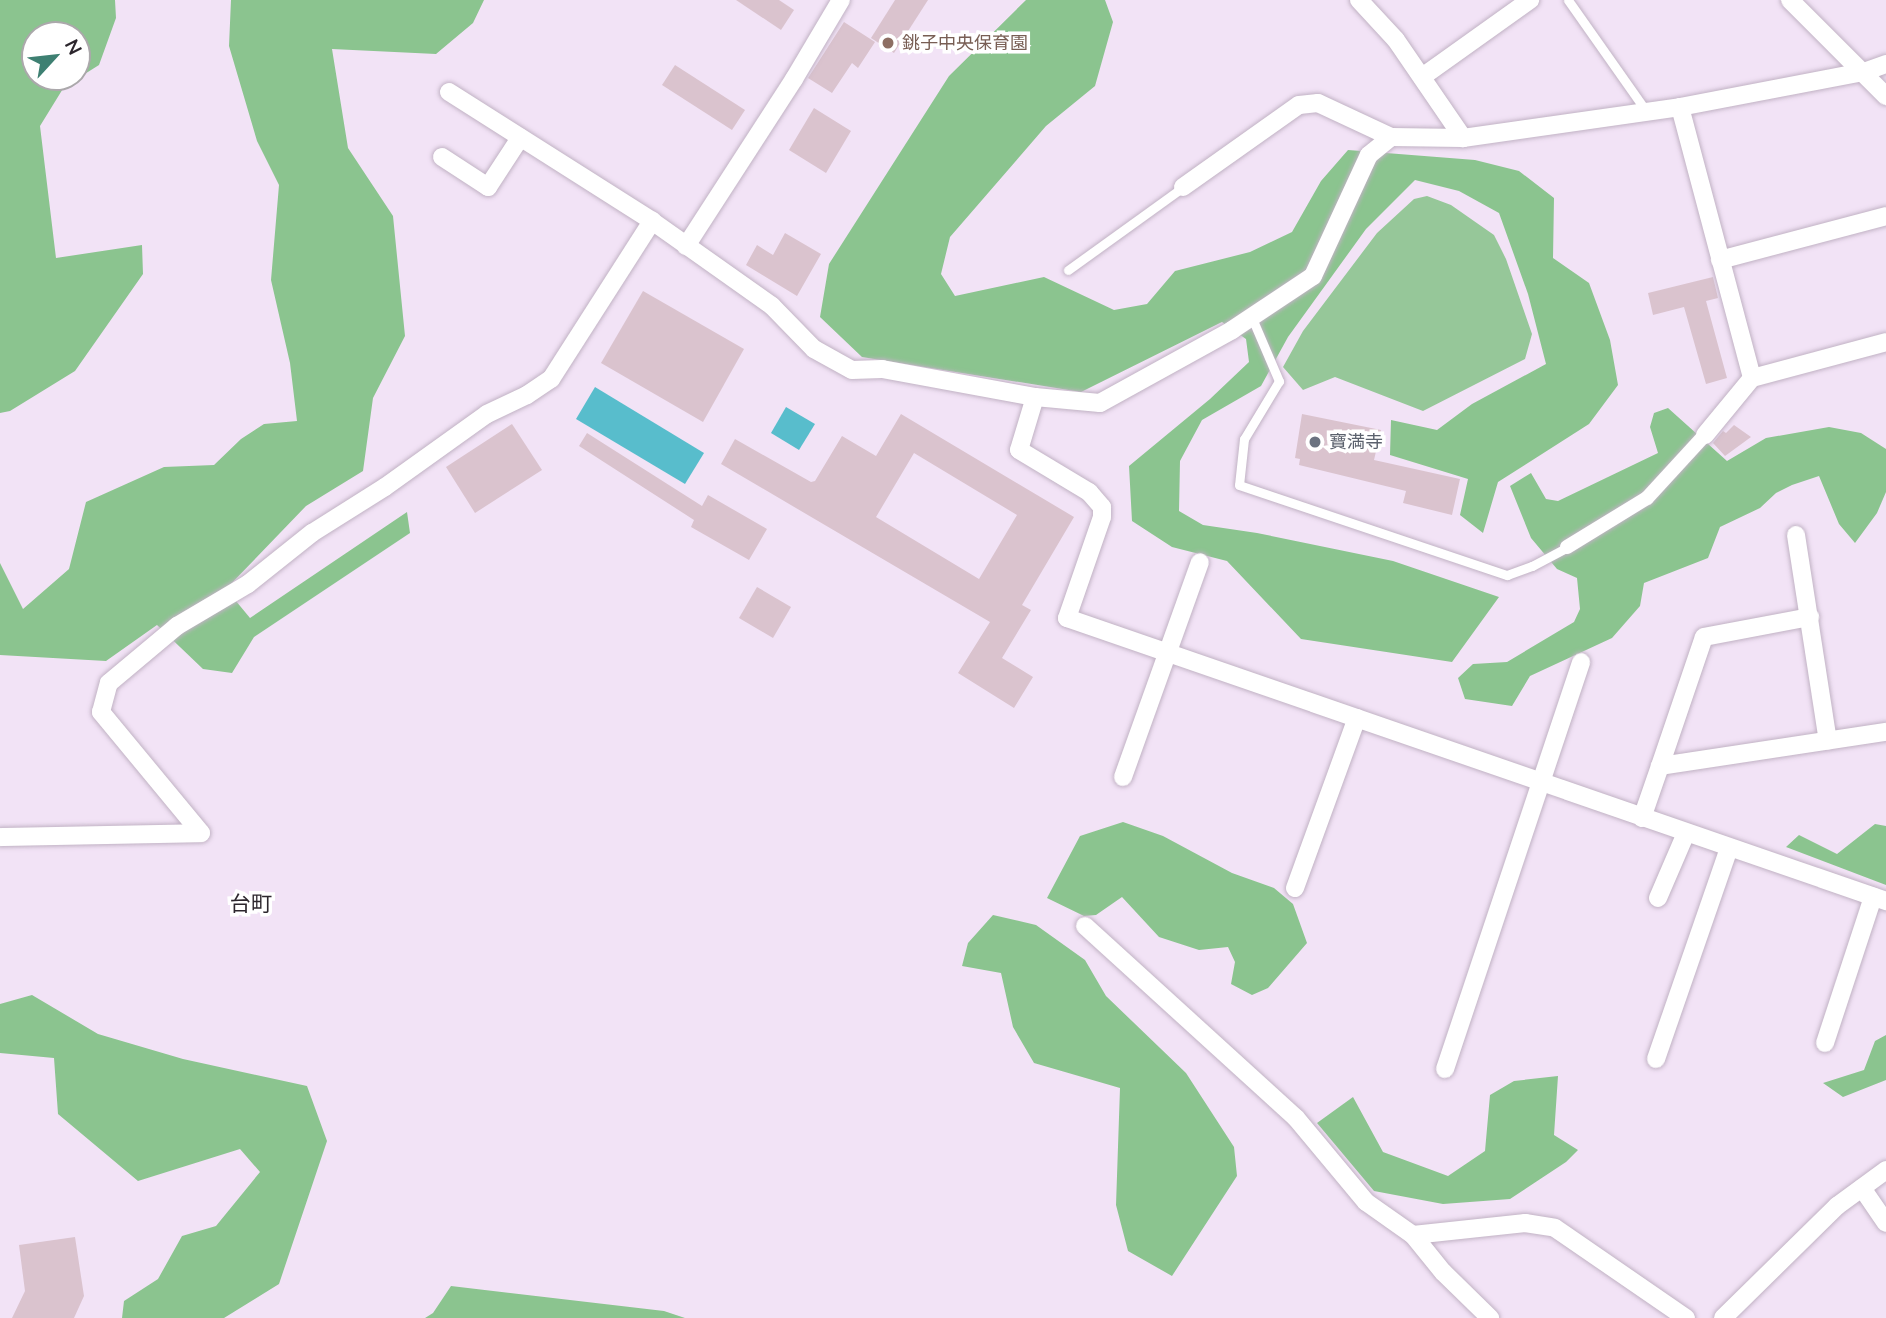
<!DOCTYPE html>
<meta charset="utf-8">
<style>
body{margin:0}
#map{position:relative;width:1886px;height:1318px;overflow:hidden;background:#f2e3f6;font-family:"Nunito Sans","Noto Sans JP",sans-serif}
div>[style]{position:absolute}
.green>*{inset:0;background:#96c799}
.forest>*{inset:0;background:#8bc48f}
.water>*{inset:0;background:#58bdcc}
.building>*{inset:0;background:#dac3ce}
.roads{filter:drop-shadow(0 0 2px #c1b2c4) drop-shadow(0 0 2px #c1b2c4)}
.service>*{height:9px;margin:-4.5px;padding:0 4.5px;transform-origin:4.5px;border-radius:4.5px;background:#fff}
.pedestrian>*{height:14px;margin:-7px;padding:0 7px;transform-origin:7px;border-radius:7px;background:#fff}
.minor>*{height:18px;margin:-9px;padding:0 9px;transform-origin:9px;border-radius:9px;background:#fff}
.dots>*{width:19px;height:19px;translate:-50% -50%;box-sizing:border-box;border:4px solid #fff;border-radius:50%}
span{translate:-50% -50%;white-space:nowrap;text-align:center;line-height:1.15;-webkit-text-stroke:7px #fff;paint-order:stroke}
.education-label{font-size:18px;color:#785e54}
.left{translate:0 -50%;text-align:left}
.worship-label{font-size:18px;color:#5b616d}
.quarter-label{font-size:21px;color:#2c262d}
.north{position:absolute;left:21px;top:21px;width:70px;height:70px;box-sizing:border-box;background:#fff;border:2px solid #aba8ab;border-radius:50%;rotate:63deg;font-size:19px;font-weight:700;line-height:28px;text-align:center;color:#2c262d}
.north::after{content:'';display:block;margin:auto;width:24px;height:32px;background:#3e8072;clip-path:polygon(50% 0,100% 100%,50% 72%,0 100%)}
</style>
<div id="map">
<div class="green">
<div style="clip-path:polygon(1427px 196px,1451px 205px,1494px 235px,1506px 259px,1532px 334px,1525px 359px,1423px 411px,1335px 377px,1303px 390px,1283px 367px,1303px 331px,1377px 233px,1414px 199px)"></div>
</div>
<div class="forest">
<div style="clip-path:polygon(evenodd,0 0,115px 0,116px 18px,99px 65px,64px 87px,40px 126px,56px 258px,142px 245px,143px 274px,75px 371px,10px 411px,0 413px,0 0,35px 35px,77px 35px,77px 77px,35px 77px,35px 35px)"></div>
<div style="clip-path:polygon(231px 0,484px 0,473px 23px,436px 54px,332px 49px,348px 148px,393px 216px,405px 336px,373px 398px,363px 471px,306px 506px,226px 589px,250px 618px,407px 512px,410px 533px,254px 637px,232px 673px,203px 669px,157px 625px,106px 661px,0 655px,0 563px,23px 609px,69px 569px,86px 502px,164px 467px,214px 465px,241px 439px,264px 424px,297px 421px,290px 363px,271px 280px,279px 185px,257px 141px,229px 46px)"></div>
<div style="clip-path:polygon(1026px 0,1105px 0,1113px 22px,1095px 86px,1046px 126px,950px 237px,941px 274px,955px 296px,1044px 277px,1114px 310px,1147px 304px,1175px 271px,1250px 252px,1292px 232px,1321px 181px,1348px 150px,1475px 160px,1519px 171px,1554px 198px,1553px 258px,1589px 283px,1610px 340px,1618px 385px,1589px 424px,1498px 482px,1483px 533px,1460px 515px,1468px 479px,1390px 455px,1391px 420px,1437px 430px,1472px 404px,1546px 364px,1528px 294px,1499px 213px,1459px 191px,1415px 180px,1366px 229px,1288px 337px,1261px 386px,1202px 420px,1180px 461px,1179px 511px,1203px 525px,1257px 533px,1393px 561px,1499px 597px,1452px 662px,1301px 639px,1227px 561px,1172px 547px,1132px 521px,1129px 466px,1210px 399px,1249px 362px,1246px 339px,1222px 322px,1081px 392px,862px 357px,820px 317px,829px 264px,949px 76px)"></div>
<div style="clip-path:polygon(1668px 408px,1727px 461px,1766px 438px,1829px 427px,1861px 433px,1886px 449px,1886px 492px,1877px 513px,1855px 543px,1839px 524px,1819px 476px,1792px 485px,1776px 493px,1760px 508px,1720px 527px,1708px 558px,1644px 583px,1640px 606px,1612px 638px,1530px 676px,1512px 706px,1465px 699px,1458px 678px,1473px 664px,1507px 662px,1574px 622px,1580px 609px,1577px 578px,1557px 569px,1531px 538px,1510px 486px,1531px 473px,1546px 499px,1558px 501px,1658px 453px,1650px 427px,1654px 413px)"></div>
<div style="clip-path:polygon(1123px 822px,1163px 836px,1232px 873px,1274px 888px,1293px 904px,1307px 943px,1268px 988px,1252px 995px,1231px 984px,1235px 962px,1228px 947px,1199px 950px,1159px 937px,1122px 897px,1096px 915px,1084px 916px,1047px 898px,1080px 836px)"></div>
<div style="clip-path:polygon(1875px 824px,1886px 826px,1886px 885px,1786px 847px,1799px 835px,1837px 854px)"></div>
<div style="clip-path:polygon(993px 915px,1036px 925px,1085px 960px,1106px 996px,1186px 1073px,1234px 1147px,1237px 1176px,1172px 1276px,1128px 1251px,1116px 1205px,1120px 1088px,1034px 1063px,1013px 1027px,1001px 973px,962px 966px,968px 943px)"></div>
<div style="clip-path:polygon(32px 995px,98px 1034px,183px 1059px,307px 1086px,327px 1141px,279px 1284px,224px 1318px,122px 1318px,124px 1301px,158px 1279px,182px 1236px,216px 1226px,260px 1172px,240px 1149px,138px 1181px,58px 1114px,54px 1058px,0 1053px,0 1004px)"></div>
<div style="clip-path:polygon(1886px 1035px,1886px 1080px,1843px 1097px,1823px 1083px,1864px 1070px,1875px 1041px)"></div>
<div style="clip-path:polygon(1558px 1076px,1554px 1135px,1578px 1150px,1566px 1162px,1510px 1199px,1443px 1204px,1374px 1191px,1317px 1123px,1353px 1097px,1383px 1152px,1448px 1176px,1485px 1151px,1490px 1095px,1514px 1081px)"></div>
<div style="clip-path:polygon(451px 1286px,664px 1311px,685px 1318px,425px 1318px,433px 1313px)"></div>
</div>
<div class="water">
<div style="clip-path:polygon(595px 387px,704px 453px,685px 484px,576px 419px)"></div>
<div style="clip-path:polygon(786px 407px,815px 424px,799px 450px,771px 433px)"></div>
</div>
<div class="building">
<div style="clip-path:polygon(736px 0,779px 0,794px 10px,781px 30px)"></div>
<div style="clip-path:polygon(895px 0,928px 0,894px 53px,871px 38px)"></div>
<div style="clip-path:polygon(844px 22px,875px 42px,858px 68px,852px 63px,832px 93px,808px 78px)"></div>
<div style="clip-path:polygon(675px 65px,745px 110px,732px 130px,662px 85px)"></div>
<div style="clip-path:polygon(814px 108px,851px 131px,826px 173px,789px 150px)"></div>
<div style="clip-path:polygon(785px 233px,821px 254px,797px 296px,746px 265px,757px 245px,773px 255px)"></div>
<div style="clip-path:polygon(1713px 277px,1718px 298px,1706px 301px,1727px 378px,1706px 384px,1684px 307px,1653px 315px,1648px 293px)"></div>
<div style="clip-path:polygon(643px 291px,744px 349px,703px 422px,601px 363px)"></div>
<div style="clip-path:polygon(evenodd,901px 414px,1074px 517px,1022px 605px,1031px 610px,1002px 658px,1033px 677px,1014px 708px,958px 673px,990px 622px,721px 464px,735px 439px,811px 482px,815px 481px,842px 436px,876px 456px,901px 414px,914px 453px,1017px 515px,979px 579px,876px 517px,914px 453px)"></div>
<div style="clip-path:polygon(1302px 414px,1381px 430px,1374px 460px,1460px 479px,1452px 515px,1403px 503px,1406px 491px,1299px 465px,1300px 459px,1295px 458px)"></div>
<div style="clip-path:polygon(512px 424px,542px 470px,475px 513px,446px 467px)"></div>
<div style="clip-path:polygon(1734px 425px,1751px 437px,1725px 456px,1713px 443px,1723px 431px,1726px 433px)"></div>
<div style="clip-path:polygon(587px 433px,702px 506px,708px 495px,767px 529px,749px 560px,691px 527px,694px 520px,579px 446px)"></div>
<div style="clip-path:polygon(757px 587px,791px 607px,773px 638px,739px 618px)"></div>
<div style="clip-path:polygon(75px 1237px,84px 1296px,74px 1318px,12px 1318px,25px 1291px,19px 1245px)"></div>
</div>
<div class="roads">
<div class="service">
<div style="left:1568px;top:0;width:136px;rotate:54.9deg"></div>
<div style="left:1068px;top:270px;width:142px;rotate:-35.8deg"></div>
<div style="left:1252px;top:318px;width:69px;rotate:66.8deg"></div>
<div style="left:1279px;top:381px;width:68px;rotate:121.1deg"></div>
<div style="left:1244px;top:439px;width:46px;rotate:96.2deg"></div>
<div style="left:1239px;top:485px;width:283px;rotate:18.6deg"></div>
<div style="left:1507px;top:575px;width:27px;rotate:-20deg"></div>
<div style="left:1532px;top:566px;width:40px;rotate:-28deg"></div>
</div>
<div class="pedestrian">
<div style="left:1567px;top:547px;width:94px;rotate:-31.5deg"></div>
<div style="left:1647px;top:498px;width:86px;rotate:-47.4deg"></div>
</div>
<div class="minor">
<div style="left:1359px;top:0;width:54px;rotate:47.2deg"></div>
<div style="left:1396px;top:40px;width:119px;rotate:55.6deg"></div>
<div style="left:1790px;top:0;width:136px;rotate:45deg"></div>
<div style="left:1422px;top:77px;width:133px;rotate:-35.5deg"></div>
<div style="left:449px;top:92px;width:241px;rotate:32.4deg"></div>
<div style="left:652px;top:221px;width:147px;rotate:35.3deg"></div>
<div style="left:772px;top:306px;width:60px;rotate:45.7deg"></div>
<div style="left:814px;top:349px;width:43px;rotate:28.9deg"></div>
<div style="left:852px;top:370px;width:30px;rotate:-2deg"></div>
<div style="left:882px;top:369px;width:156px;rotate:10.4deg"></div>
<div style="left:1035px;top:397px;width:65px;rotate:5.3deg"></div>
<div style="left:1100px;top:403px;width:151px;rotate:-28.9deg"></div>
<div style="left:1232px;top:330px;width:97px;rotate:-33.7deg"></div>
<div style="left:1313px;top:276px;width:133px;rotate:-65.2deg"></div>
<div style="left:1369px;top:155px;width:28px;rotate:-39deg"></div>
<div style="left:1391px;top:137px;width:72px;rotate:0.8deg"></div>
<div style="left:1463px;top:138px;width:219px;rotate:-8.1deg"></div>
<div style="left:1680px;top:107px;width:187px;rotate:-10.8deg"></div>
<div style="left:1864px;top:72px;width:23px;rotate:-20deg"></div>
<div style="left:1680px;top:107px;width:280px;rotate:75.1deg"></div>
<div style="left:442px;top:157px;width:55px;rotate:33.1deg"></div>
<div style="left:488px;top:187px;width:59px;rotate:-56.9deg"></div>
<div style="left:1183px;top:187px;width:142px;rotate:-35.3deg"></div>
<div style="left:1299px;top:105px;width:19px;rotate:-6deg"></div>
<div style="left:1318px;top:103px;width:81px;rotate:25deg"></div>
<div style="left:686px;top:246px;width:199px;rotate:-57.1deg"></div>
<div style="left:794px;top:79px;width:92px;rotate:-59.3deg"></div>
<div style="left:1720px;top:260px;width:172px;rotate:-14.8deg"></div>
<div style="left:1035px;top:397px;width:55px;rotate:106.8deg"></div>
<div style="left:1019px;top:450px;width:82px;rotate:31deg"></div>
<div style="left:1089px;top:492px;width:20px;rotate:49deg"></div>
<div style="left:1102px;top:507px;width:10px;rotate:90deg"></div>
<div style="left:1102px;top:517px;width:107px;rotate:109.1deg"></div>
<div style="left:1067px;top:618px;width:867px;rotate:19.06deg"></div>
<div style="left:1705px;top:435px;width:74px;rotate:-50.5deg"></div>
<div style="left:1752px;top:378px;width:139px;rotate:-15deg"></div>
<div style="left:1796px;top:535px;width:208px;rotate:81.2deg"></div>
<div style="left:1660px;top:766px;width:136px;rotate:-71.2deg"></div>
<div style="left:1704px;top:637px;width:108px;rotate:-10.7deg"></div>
<div style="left:1123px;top:777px;width:228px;rotate:-70.3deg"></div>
<div style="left:1642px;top:818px;width:55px;rotate:-70.9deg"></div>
<div style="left:1660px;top:766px;width:229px;rotate:-8.6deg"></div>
<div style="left:201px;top:833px;width:157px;rotate:-129.6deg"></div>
<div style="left:101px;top:712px;width:30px;rotate:-75deg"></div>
<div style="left:109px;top:683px;width:89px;rotate:-40deg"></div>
<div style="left:177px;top:626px;width:82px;rotate:-30.6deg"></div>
<div style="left:248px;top:584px;width:82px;rotate:-38.6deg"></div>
<div style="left:312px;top:533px;width:86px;rotate:-32.2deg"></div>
<div style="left:385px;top:487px;width:125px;rotate:-35.6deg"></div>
<div style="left:487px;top:414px;width:44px;rotate:-25.4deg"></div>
<div style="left:527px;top:395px;width:29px;rotate:-34deg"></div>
<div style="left:551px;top:379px;width:188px;rotate:-57.4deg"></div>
<div style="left:0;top:837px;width:201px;rotate:-1.1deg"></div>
<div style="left:1295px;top:888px;width:181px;rotate:-70deg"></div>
<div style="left:1658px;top:898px;width:71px;rotate:-66.7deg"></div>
<div style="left:1085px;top:926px;width:285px;rotate:42.3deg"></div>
<div style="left:1296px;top:1118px;width:109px;rotate:50.2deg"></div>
<div style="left:1366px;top:1202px;width:57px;rotate:35.1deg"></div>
<div style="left:1413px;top:1235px;width:48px;rotate:51deg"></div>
<div style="left:1443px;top:1272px;width:66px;rotate:44.4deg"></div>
<div style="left:1825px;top:1043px;width:154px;rotate:-71.8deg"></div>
<div style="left:1656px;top:1059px;width:223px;rotate:-70.9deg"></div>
<div style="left:1445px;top:1069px;width:429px;rotate:-71.5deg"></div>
<div style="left:1862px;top:1188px;width:42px;rotate:55.6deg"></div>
<div style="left:1413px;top:1235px;width:113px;rotate:-6.1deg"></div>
<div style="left:1525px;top:1223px;width:30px;rotate:9deg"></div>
<div style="left:1555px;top:1228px;width:159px;rotate:34.5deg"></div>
<div style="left:1723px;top:1318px;width:160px;rotate:-44.5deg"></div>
<div style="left:1837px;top:1206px;width:61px;rotate:-36.3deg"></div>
</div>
</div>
<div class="dots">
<div style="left:888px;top:43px;background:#8d6e63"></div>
<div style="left:1315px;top:442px;background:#6b7280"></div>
</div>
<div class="education-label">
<span class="left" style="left:902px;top:43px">銚子中央保育園</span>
</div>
<div class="worship-label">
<span class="left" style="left:1329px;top:442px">寶満寺</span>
</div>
<div class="quarter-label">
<span style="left:251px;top:904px">台町</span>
</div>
<div class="north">N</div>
</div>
